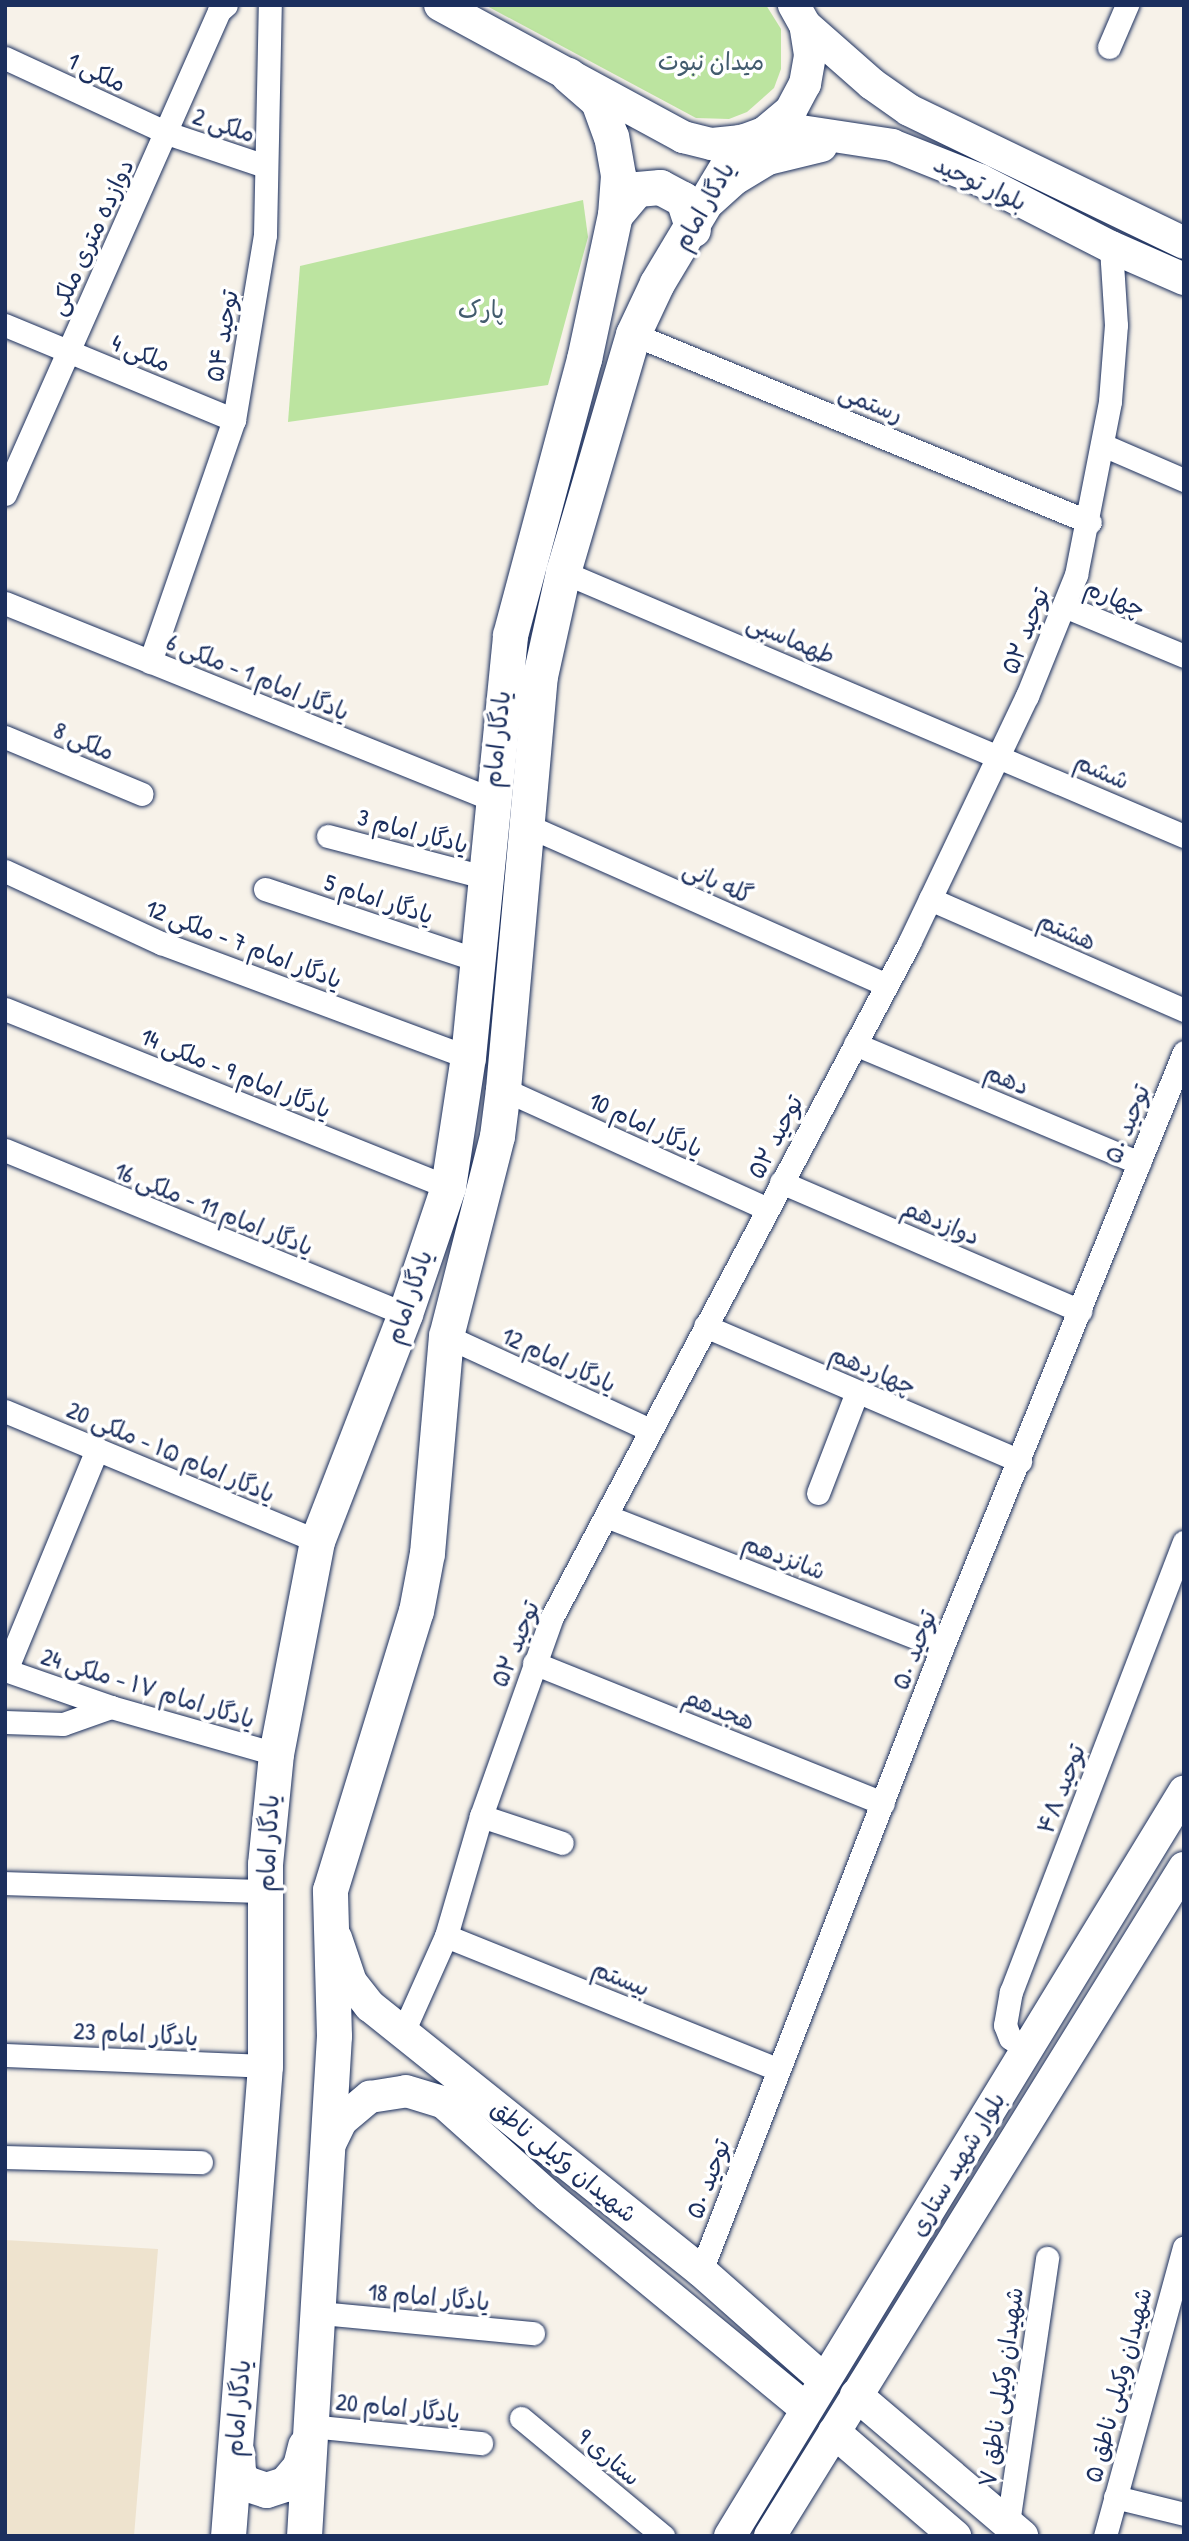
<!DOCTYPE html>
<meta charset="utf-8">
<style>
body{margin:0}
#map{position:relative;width:1189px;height:2541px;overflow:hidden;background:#f7f2e9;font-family:"Patrick Hand","Playpen Sans Arabic",sans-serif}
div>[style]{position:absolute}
.built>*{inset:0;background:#eee3ce}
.green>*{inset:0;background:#bce4a0}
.roads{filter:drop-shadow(0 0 2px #1b2f5e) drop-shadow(0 0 2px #1b2f5e)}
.street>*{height:23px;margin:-11.5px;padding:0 11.5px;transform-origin:11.5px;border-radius:11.5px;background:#fff}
.secondary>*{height:32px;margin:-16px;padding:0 16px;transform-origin:16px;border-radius:16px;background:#fff}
.primary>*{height:35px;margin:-17.5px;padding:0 17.5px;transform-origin:17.5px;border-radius:17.5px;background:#fff}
span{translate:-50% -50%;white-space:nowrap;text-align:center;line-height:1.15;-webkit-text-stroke:7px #fff;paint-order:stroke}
.park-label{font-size:24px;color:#435c6e}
.street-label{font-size:24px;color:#1b2f5e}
.frame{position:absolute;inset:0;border:7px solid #1b2f5e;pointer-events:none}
</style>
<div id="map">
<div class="built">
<div style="clip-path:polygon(5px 2240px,158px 2249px,134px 2536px,5px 2536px)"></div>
</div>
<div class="green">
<div style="clip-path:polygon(485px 5px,766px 5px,781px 29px,781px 69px,774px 88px,747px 112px,729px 119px,696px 118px)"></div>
<div style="clip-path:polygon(583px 200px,588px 237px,548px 385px,288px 422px,300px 266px)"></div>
</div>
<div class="roads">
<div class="street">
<div style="left:1109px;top:47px;width:46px;rotate:-66.8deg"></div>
<div style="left:5px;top:58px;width:179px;rotate:24.8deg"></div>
<div style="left:167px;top:133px;width:103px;rotate:18.6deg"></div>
<div style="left:5px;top:325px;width:248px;rotate:22.5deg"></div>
<div style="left:633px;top:334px;width:494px;rotate:22.4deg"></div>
<div style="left:1103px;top:445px;width:88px;rotate:23.4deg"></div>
<div style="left:5px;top:494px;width:528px;rotate:-66.1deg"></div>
<div style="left:219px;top:11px;width:9px;rotate:-41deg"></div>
<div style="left:563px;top:572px;width:675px;rotate:23.03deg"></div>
<div style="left:5px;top:603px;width:524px;rotate:21.96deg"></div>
<div style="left:1064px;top:606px;width:130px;rotate:22.6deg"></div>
<div style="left:150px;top:662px;width:256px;rotate:-70.9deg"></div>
<div style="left:234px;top:420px;width:188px;rotate:-80.5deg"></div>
<div style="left:265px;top:235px;width:230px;rotate:-88.8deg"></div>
<div style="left:5px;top:737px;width:148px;rotate:22.6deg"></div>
<div style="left:528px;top:826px;width:392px;rotate:23.9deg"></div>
<div style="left:328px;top:836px;width:161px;rotate:14.7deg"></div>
<div style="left:5px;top:871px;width:172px;rotate:24.8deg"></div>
<div style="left:161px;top:943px;width:327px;rotate:20.4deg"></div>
<div style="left:265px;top:889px;width:224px;rotate:18.5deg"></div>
<div style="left:930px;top:899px;width:277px;rotate:23.6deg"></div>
<div style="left:5px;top:1009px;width:477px;rotate:21.9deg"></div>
<div style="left:855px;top:1044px;width:308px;rotate:22.7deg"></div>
<div style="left:503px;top:1089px;width:290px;rotate:24.4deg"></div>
<div style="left:5px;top:1150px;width:432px;rotate:22.3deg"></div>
<div style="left:781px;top:1182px;width:326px;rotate:23.3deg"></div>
<div style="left:705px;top:1326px;width:343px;rotate:23.2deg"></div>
<div style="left:446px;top:1336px;width:225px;rotate:24.7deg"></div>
<div style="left:5px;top:1411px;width:338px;rotate:22.6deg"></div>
<div style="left:818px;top:1493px;width:108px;rotate:-68.9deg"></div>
<div style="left:606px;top:1516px;width:361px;rotate:21.4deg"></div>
<div style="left:534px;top:1663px;width:376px;rotate:21.9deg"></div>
<div style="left:5px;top:1670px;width:112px;rotate:19.2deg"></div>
<div style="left:111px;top:1707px;width:172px;rotate:15.9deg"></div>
<div style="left:6px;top:1670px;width:239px;rotate:-67.6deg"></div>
<div style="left:5px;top:1722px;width:58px;rotate:2deg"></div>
<div style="left:63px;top:1724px;width:51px;rotate:-19.5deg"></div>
<div style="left:481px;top:1816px;width:85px;rotate:18.4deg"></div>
<div style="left:5px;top:1883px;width:260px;rotate:1.8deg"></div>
<div style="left:446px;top:1936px;width:357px;rotate:21.9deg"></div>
<div style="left:403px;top:2032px;width:105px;rotate:-65.9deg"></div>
<div style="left:446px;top:1936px;width:125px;rotate:-73.7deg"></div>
<div style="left:481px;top:1816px;width:209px;rotate:-70.4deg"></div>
<div style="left:551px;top:1619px;width:765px;rotate:-62.09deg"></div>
<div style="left:909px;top:943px;width:274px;rotate:-64.5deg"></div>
<div style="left:1027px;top:696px;width:131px;rotate:-68deg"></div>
<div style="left:1076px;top:575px;width:177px;rotate:-78.9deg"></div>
<div style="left:1110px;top:401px;width:76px;rotate:-85.5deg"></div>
<div style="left:1116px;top:325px;width:78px;rotate:-93.7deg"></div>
<div style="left:1026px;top:2049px;width:19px;rotate:-145deg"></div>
<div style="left:1010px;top:2038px;width:14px;rotate:-111deg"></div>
<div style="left:1005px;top:2025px;width:34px;rotate:-80deg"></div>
<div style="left:1011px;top:1992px;width:482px;rotate:-69deg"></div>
<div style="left:5px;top:2055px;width:260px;rotate:2.4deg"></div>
<div style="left:5px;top:2157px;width:196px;rotate:1.5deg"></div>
<div style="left:701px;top:2271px;width:668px;rotate:-68.85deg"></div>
<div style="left:942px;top:1648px;width:643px;rotate:-67.9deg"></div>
<div style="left:320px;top:2313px;width:214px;rotate:5.4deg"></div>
<div style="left:521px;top:2418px;width:185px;rotate:39.7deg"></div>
<div style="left:310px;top:2426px;width:172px;rotate:5.7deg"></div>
<div style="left:1115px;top:2497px;width:71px;rotate:13.8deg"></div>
<div style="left:1008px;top:2523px;width:268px;rotate:-81.6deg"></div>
<div style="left:1105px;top:2536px;width:299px;rotate:-74.7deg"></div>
</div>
<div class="secondary">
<div style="left:440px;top:5px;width:277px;rotate:28.5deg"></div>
<div style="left:683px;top:137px;width:30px;rotate:14deg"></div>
<div style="left:712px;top:144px;width:30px;rotate:-6deg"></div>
<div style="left:742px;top:141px;width:23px;rotate:-20deg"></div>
<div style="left:764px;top:133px;width:35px;rotate:-40deg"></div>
<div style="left:791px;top:110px;width:30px;rotate:-62deg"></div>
<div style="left:805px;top:84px;width:29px;rotate:-80deg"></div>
<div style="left:810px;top:55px;width:30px;rotate:-99deg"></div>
<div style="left:805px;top:25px;width:23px;rotate:-119deg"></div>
<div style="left:805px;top:25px;width:89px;rotate:41.4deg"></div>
<div style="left:872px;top:84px;width:45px;rotate:35.1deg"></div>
<div style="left:909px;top:110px;width:305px;rotate:25.8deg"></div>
<div style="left:764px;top:133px;width:37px;rotate:-3deg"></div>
<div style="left:801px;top:131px;width:92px;rotate:8.7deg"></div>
<div style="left:892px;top:145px;width:95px;rotate:21.7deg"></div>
<div style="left:980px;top:180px;width:147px;rotate:27.1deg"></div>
<div style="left:1111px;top:247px;width:80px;rotate:23.7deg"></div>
<div style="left:710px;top:201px;width:31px;rotate:-42deg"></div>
<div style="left:733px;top:180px;width:41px;rotate:-31deg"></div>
<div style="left:768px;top:159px;width:55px;rotate:-13.8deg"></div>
<div style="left:336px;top:1938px;width:46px;rotate:71.2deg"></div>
<div style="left:351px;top:1982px;width:31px;rotate:52deg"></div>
<div style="left:370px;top:2006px;width:424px;rotate:38.7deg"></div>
<div style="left:701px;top:2271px;width:162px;rotate:41.5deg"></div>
<div style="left:328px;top:2148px;width:30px;rotate:-64deg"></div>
<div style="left:341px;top:2121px;width:38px;rotate:-40deg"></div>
<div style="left:370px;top:2097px;width:36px;rotate:-9deg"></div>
<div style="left:406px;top:2091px;width:39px;rotate:17deg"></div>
<div style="left:443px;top:2102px;width:141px;rotate:41.8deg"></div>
<div style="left:548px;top:2196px;width:333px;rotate:39.5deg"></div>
<div style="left:856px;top:2395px;width:218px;rotate:40.3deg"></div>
<div style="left:834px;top:2432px;width:160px;rotate:40.7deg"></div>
<div style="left:730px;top:2536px;width:872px;rotate:-58.61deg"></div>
<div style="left:770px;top:2536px;width:786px;rotate:-58.21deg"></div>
</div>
<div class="primary">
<div style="left:615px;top:215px;width:34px;rotate:-50deg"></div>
<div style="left:637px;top:189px;width:23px;rotate:-5deg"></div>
<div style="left:660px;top:187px;width:26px;rotate:28deg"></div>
<div style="left:683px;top:199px;width:32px;rotate:72deg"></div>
<div style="left:237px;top:2453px;width:20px;rotate:87deg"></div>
<div style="left:238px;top:2473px;width:12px;rotate:55deg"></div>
<div style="left:245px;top:2483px;width:22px;rotate:18deg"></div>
<div style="left:266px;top:2490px;width:20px;rotate:-18deg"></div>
<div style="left:285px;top:2484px;width:23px;rotate:-50deg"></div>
<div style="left:300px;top:2466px;width:21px;rotate:-76deg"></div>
<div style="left:228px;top:2536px;width:471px;rotate:-85.5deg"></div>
<div style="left:265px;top:2066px;width:202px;rotate:-90deg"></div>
<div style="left:265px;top:1864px;width:111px;rotate:-84.3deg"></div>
<div style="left:276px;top:1754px;width:217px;rotate:-79.1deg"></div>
<div style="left:317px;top:1541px;width:243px;rotate:-68.8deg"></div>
<div style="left:405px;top:1314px;width:134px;rotate:-71.3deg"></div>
<div style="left:448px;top:1187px;width:132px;rotate:-81.3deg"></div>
<div style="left:468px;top:1057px;width:424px;rotate:-84.3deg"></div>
<div style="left:510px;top:635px;width:286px;rotate:-75deg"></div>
<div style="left:584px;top:359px;width:147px;rotate:-77.9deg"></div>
<div style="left:615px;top:215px;width:40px;rotate:-85.7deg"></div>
<div style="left:618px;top:175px;width:39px;rotate:-100deg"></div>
<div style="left:611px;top:137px;width:38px;rotate:-110deg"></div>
<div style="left:598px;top:101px;width:40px;rotate:-139deg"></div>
<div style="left:304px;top:2536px;width:501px;rotate:-86.57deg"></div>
<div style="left:334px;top:2036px;width:146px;rotate:-91.6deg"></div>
<div style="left:330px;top:1890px;width:292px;rotate:-72.9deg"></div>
<div style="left:416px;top:1611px;width:59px;rotate:-79.3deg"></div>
<div style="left:427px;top:1553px;width:218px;rotate:-85deg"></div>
<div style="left:446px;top:1336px;width:206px;rotate:-75.7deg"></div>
<div style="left:497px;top:1136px;width:47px;rotate:-82.7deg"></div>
<div style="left:503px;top:1089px;width:415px;rotate:-84.9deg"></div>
<div style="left:540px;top:676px;width:107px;rotate:-77.5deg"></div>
<div style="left:563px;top:572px;width:248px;rotate:-73.6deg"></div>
<div style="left:633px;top:334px;width:56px;rotate:-64.8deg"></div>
<div style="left:657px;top:283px;width:165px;rotate:-59.1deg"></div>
</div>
</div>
<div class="park-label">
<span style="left:711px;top:62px">میدان نبوت</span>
<span style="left:481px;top:310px">پارک</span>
</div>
<div class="street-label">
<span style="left:97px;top:72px;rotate:25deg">ملکی 1</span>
<span style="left:224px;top:125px;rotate:18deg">ملکی 2</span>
<span style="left:980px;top:183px;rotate:25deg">بلوار توحید</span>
<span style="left:704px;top:206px;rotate:-60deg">یادگار امام</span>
<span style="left:91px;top:237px;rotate:-65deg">دوازده متری ملکی</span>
<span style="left:222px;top:336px;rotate:-80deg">توحید ۵۴</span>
<span style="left:141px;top:353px;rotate:22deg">ملکی 4</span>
<span style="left:871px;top:403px;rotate:22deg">رستمی</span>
<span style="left:1115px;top:598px;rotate:23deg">چهارم</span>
<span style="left:1025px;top:631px;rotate:-68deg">توحید ۵۲</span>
<span style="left:791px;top:639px;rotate:23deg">طهماسبی</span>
<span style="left:258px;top:677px;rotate:22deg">یادگار امام 1 - ملکی 6</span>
<span style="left:497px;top:739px;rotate:-84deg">یادگار امام</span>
<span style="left:84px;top:741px;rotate:23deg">ملکی 8</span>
<span style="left:1102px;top:771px;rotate:24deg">ششم</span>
<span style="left:413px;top:831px;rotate:15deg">یادگار امام 3</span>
<span style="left:718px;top:882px;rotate:24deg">گله بانی</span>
<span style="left:379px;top:899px;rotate:18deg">یادگار امام 5</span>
<span style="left:1067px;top:931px;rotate:24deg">هشتم</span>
<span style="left:244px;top:944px;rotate:21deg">یادگار امام 7 - ملکی 12</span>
<span style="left:236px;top:1073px;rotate:22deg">یادگار امام 9 - ملکی 14</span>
<span style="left:1007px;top:1079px;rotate:23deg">دهم</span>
<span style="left:1127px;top:1124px;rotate:-68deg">توحید ۵۰</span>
<span style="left:646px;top:1125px;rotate:25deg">یادگار امام 10</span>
<span style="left:775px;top:1137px;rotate:-62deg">توحید ۵۲</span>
<span style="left:214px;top:1209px;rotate:22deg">یادگار امام 11 - ملکی 16</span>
<span style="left:941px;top:1222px;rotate:23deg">دوازدهم</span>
<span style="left:409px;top:1297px;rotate:-71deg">یادگار امام</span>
<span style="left:559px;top:1360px;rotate:25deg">یادگار امام 12</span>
<span style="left:873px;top:1370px;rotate:23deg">چهاردهم</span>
<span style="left:171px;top:1452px;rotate:23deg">یادگار امام ۱۵ - ملکی 20</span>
<span style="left:784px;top:1557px;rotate:21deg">شانزدهم</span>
<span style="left:515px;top:1644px;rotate:-68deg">توحید ۵۲</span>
<span style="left:914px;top:1650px;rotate:-69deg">توحید ۵۰</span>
<span style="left:148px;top:1688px;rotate:17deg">یادگار امام ۱۷ - ملکی 24</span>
<span style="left:719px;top:1709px;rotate:22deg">هجدهم</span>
<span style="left:1061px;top:1789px;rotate:-69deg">توحید ۴۸</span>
<span style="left:268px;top:1843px;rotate:-87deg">یادگار امام</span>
<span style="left:621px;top:1978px;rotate:22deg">بیستم</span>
<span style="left:136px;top:2034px;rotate:3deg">یادگار امام 23</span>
<span style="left:564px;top:2161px;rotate:39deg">شهیدان وکیلی ناطق</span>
<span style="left:957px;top:2164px;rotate:-59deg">بلوار شهید ستاری</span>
<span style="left:708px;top:2179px;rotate:-69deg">توحید ۵۰</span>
<span style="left:429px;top:2297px;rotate:5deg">یادگار امام 18</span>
<span style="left:1118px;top:2385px;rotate:-75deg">شهیدان وکیلی ناطق ۵</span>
<span style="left:1001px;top:2387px;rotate:-82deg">شهیدان وکیلی ناطق ۷</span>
<span style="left:238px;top:2408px;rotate:-85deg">یادگار امام</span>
<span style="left:398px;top:2408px;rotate:6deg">یادگار امام 20</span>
<span style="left:609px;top:2457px;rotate:40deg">ستاری 9</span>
</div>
<div class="frame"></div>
</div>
